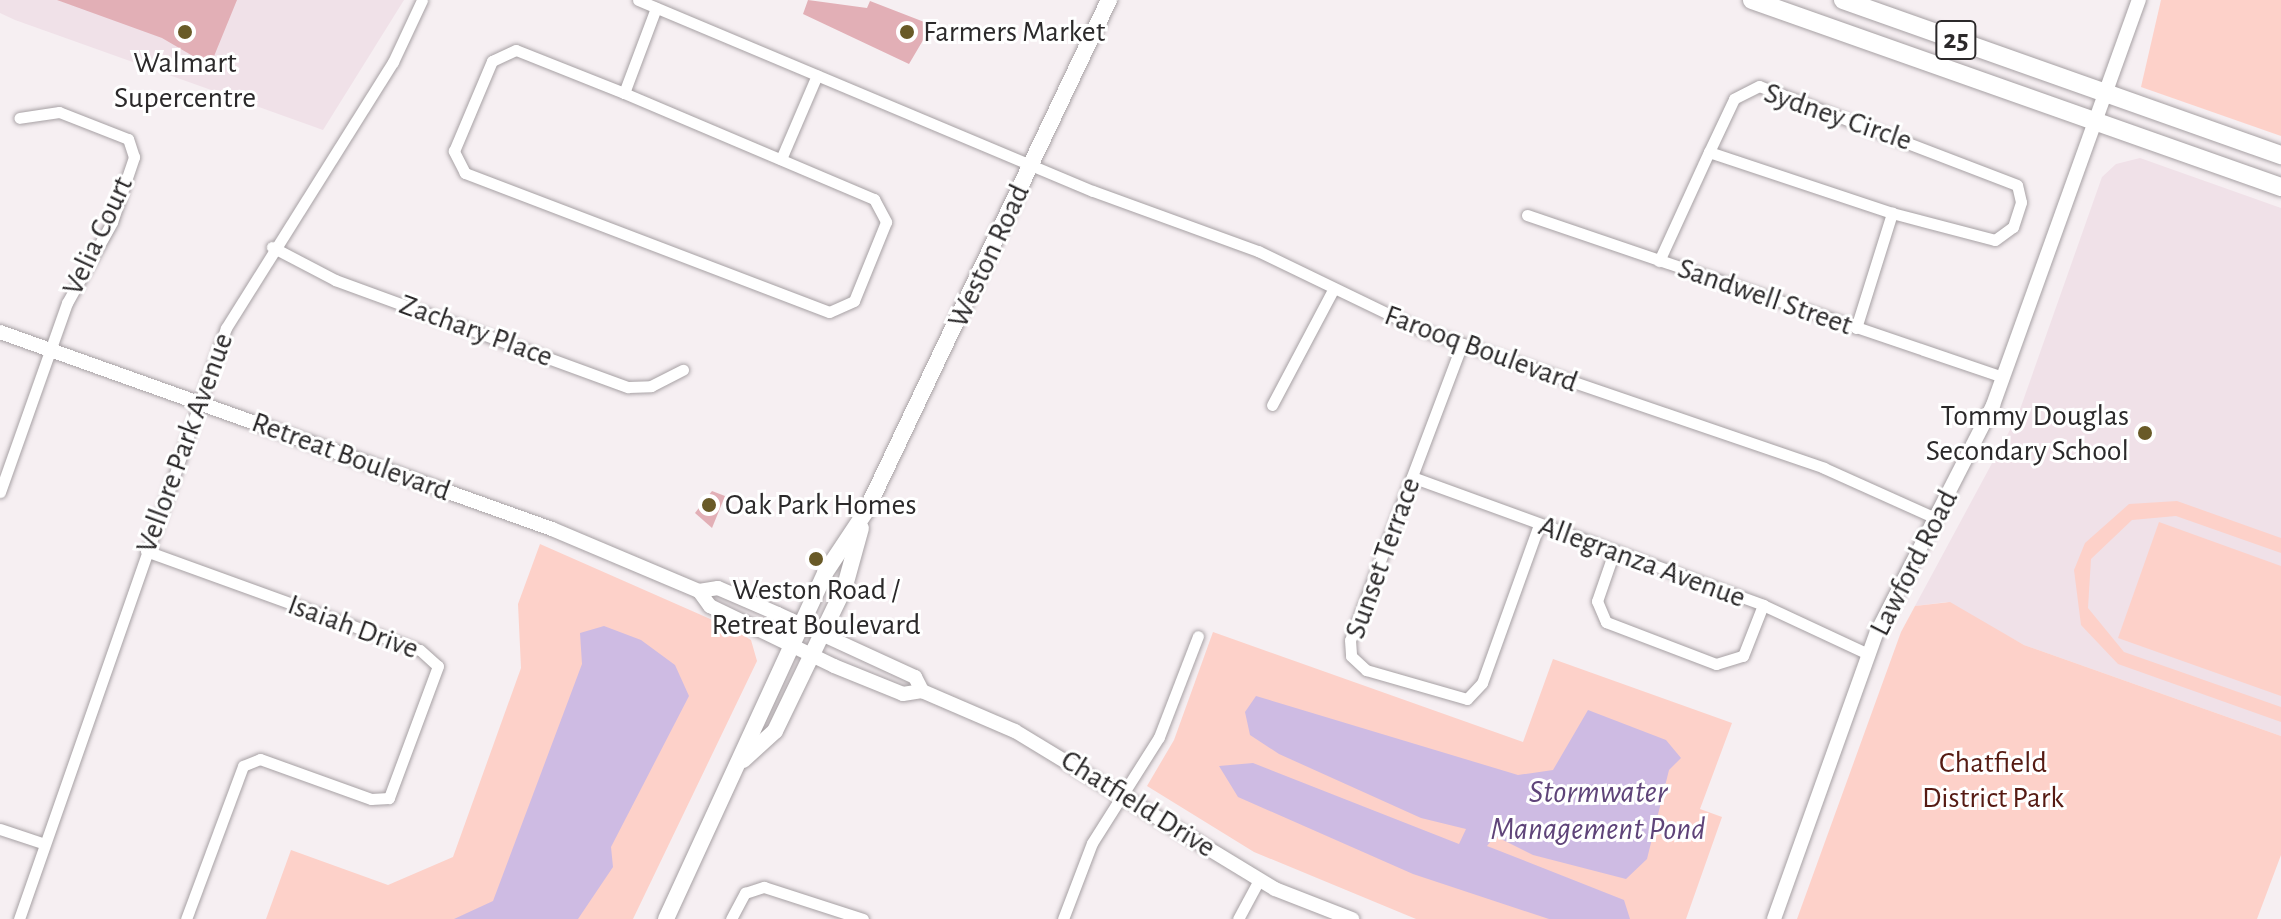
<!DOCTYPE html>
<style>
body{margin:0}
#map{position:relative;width:2281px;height:919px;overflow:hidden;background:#f6eff2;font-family:"Alegreya Sans",sans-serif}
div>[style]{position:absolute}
.built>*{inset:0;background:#f0e1e8}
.green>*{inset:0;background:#fdd1c9}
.water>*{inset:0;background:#cebbe3}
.building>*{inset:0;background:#e2afb6}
.roads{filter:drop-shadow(0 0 2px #a7a1a4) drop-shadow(0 0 2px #a7a1a4)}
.minor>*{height:11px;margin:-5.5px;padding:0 5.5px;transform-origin:5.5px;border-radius:5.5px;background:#fff}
.tertiary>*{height:14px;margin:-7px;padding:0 7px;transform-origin:7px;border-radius:7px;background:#fff}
.secondary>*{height:16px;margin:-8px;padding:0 8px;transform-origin:8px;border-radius:8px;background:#fff}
.primary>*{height:18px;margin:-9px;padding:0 9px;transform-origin:9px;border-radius:9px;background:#fff}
.dots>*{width:22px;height:22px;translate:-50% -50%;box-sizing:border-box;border:4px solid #fff;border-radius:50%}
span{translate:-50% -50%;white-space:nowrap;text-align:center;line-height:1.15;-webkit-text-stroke:6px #fff;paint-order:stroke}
.shield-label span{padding:2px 6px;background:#fff;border:2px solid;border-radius:6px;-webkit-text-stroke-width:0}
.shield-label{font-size:28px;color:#2b292a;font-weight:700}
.poi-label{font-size:30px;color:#2b292a}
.left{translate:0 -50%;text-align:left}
.right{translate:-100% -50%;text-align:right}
.street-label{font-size:30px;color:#2b292a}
.park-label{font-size:30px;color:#561b13}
.water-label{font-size:32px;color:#5f4479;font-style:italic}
</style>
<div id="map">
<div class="built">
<div style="clip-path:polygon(0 0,404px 0,323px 130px,15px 20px,0 13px)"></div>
<div style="clip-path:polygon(2140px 158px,2281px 208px,2281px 736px,2024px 645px,1947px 602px,1915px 606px,2018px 415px,2102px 177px,2116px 164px)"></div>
</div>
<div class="green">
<div style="clip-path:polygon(2161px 0,2281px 0,2281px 136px,2141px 87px)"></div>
<div style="clip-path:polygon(2177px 501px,2281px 538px,2281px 553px,2176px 516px,2132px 520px,2091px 559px,2088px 608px,2124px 652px,2281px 707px,2281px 722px,2118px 664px,2081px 625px,2074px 570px,2085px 543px,2129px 504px)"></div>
<div style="clip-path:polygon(2159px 522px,2281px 566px,2281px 696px,2118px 638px)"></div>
<div style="clip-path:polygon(540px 544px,733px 629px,751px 640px,757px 661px,633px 919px,266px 919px,291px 850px,388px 885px,453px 857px,521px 668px,518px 604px)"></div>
<div style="clip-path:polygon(1950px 602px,2024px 645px,2281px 736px,2281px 855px,2257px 919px,1797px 919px,1901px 632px,1915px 606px)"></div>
<div style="clip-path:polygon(1213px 632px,1523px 742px,1553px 659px,1732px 723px,1700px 809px,1722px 817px,1686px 919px,1416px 919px,1254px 852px,1147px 786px,1174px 740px)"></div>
</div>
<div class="water">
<div style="clip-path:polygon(604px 626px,641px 640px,675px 665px,689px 696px,611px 847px,613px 867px,578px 919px,454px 919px,493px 901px,582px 664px,580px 633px)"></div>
<div style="clip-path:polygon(1256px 696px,1518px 775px,1553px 770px,1588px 710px,1666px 740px,1681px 758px,1669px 770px,1647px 859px,1626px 879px,1533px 855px,1495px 836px,1487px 846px,1624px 900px,1630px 919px,1549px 919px,1413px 874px,1238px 797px,1219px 766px,1253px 763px,1459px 844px,1466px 829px,1421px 818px,1279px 754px,1250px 735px,1245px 712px)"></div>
</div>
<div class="building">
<div style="clip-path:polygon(57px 0,237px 0,210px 66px,162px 38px)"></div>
<div style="clip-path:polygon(808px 0,867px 8px,870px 1px,932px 25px,909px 64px,803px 14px)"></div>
<div style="clip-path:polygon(712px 491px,725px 496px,712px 528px,695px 513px)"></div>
</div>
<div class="roads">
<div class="minor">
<div style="left:638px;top:0;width:493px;rotate:22.8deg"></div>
<div style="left:1093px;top:191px;width:176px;rotate:20deg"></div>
<div style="left:1258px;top:251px;width:179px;rotate:25.8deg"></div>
<div style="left:1419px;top:329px;width:428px;rotate:18.9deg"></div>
<div style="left:1824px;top:468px;width:122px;rotate:24.2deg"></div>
<div style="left:624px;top:93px;width:272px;rotate:23deg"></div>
<div style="left:874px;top:199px;width:26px;rotate:62deg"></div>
<div style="left:886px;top:222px;width:85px;rotate:112.1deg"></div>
<div style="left:854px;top:301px;width:27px;rotate:156deg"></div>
<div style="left:829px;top:312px;width:390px;rotate:-159.1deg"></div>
<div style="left:465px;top:173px;width:25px;rotate:-117deg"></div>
<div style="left:454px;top:151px;width:98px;rotate:-67.1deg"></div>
<div style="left:492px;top:61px;width:26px;rotate:-25deg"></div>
<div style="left:516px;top:50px;width:116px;rotate:21.7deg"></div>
<div style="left:624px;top:93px;width:91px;rotate:-69.4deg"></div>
<div style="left:781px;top:159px;width:91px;rotate:-66.8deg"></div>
<div style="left:1527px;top:215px;width:503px;rotate:18.8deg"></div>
<div style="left:272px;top:247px;width:71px;rotate:27.6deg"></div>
<div style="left:335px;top:280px;width:312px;rotate:20.1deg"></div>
<div style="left:628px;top:387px;width:23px;rotate:-2deg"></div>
<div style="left:651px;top:386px;width:36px;rotate:-27deg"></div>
<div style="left:1659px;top:261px;width:120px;rotate:-65.4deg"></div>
<div style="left:1856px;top:328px;width:121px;rotate:-72.6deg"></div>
<div style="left:1892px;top:213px;width:106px;rotate:14.7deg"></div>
<div style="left:1995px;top:240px;width:22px;rotate:-36deg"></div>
<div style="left:2013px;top:227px;width:26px;rotate:-72deg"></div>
<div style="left:2021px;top:202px;width:17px;rotate:-103deg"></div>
<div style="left:2017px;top:185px;width:276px;rotate:-159deg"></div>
<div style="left:1759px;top:86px;width:28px;rotate:153deg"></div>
<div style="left:1734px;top:99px;width:59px;rotate:115.3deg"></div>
<div style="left:1709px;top:152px;width:193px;rotate:18.4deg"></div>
<div style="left:1462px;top:344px;width:316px;rotate:110.7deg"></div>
<div style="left:1350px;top:640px;width:16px;rotate:86deg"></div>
<div style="left:1351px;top:656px;width:21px;rotate:43deg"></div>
<div style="left:1366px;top:670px;width:105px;rotate:16deg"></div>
<div style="left:1467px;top:699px;width:22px;rotate:-47deg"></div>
<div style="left:1482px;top:683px;width:168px;rotate:-70.2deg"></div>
<div style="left:1272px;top:405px;width:130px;rotate:-62.1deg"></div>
<div style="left:1412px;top:477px;width:374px;rotate:20deg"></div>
<div style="left:1763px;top:605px;width:116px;rotate:25deg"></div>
<div style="left:0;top:492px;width:201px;rotate:-70.5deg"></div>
<div style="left:67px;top:303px;width:93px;rotate:-60.9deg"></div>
<div style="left:112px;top:222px;width:69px;rotate:-71.3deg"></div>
<div style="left:134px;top:157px;width:19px;rotate:-108deg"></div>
<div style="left:128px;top:139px;width:74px;rotate:-158.6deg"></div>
<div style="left:59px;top:112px;width:40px;rotate:171.5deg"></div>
<div style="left:146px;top:551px;width:291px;rotate:19.9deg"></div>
<div style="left:420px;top:650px;width:24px;rotate:42deg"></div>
<div style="left:438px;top:666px;width:141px;rotate:110.4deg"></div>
<div style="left:389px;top:798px;width:18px;rotate:177deg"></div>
<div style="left:371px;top:799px;width:118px;rotate:-160.2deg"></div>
<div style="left:260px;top:759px;width:18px;rotate:158deg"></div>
<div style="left:243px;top:766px;width:163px;rotate:110.4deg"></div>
<div style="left:1614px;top:552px;width:52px;rotate:109.1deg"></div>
<div style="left:1597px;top:601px;width:23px;rotate:67deg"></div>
<div style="left:1606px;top:622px;width:118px;rotate:20.9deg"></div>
<div style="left:1716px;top:664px;width:28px;rotate:-17deg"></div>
<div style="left:1743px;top:656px;width:55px;rotate:-68.6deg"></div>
<div style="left:0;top:829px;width:44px;rotate:18.4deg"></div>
<div style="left:19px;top:919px;width:626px;rotate:-70.7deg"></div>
<div style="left:226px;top:328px;width:314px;rotate:-57.9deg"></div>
<div style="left:393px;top:62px;width:68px;rotate:-64.9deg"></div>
<div style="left:731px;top:919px;width:30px;rotate:-62deg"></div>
<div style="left:745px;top:893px;width:20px;rotate:-18deg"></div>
<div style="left:764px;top:887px;width:104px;rotate:17.9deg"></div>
<div style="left:1063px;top:919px;width:81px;rotate:-69.1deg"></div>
<div style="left:1092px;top:843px;width:125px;rotate:-57.7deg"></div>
<div style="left:1159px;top:737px;width:108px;rotate:-68.9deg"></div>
<div style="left:1238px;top:919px;width:44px;rotate:-61.7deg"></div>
</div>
<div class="tertiary">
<div style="left:0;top:332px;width:586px;rotate:19.64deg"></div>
<div style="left:552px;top:529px;width:160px;rotate:22.9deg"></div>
<div style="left:699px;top:591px;width:19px;rotate:54deg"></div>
<div style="left:710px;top:606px;width:138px;rotate:25.8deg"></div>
<div style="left:834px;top:666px;width:74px;rotate:22.1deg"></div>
<div style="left:903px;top:694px;width:19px;rotate:-9deg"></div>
<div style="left:922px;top:691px;width:101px;rotate:23.3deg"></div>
<div style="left:1015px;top:731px;width:304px;rotate:31.3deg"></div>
<div style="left:1275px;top:889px;width:83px;rotate:21.3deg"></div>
<div style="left:699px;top:591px;width:19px;rotate:-9deg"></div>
<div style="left:718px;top:588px;width:65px;rotate:23.4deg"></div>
<div style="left:778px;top:614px;width:151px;rotate:24.7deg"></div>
<div style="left:915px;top:677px;width:16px;rotate:63deg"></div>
<div style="left:1774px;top:919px;width:305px;rotate:-70.3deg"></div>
<div style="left:1877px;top:632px;width:255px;rotate:-62.9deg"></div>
<div style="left:1993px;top:405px;width:431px;rotate:-70.2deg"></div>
</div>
<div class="secondary">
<div style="left:743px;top:760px;width:43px;rotate:-42.2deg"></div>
<div style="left:775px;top:731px;width:161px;rotate:-64.2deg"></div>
<div style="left:845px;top:586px;width:60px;rotate:-74.6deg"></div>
<div style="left:666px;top:919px;width:381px;rotate:-65.3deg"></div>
<div style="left:825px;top:573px;width:74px;rotate:-56.5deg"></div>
<div style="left:866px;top:511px;width:566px;rotate:-64.57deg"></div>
</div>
<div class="primary">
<div style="left:1752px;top:0;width:561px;rotate:19.47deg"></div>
<div style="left:1843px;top:0;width:465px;rotate:19.5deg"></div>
</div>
</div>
<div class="dots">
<div style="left:185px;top:32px;background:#695a27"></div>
<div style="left:907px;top:32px;background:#695a27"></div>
<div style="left:2145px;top:433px;background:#695a27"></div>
<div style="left:709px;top:505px;background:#695a27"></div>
<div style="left:816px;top:559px;background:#695a27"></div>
</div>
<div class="shield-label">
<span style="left:1956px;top:40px">25</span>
</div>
<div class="poi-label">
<span class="left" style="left:923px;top:32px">Farmers Market</span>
<span style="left:185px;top:80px">Walmart<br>Supercentre</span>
<span class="right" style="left:2129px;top:433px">Tommy Douglas<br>Secondary School</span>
<span class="left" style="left:725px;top:505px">Oak Park Homes</span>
<span style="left:816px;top:607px">Weston Road /<br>Retreat Boulevard</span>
</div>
<div class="street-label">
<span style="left:1838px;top:117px;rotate:19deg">Sydney Circle</span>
<span style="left:98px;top:236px;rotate:-65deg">Velia Court</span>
<span style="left:989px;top:256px;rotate:-65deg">Weston Road</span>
<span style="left:1765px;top:297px;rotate:19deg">Sandwell Street</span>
<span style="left:476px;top:331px;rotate:20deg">Zachary Place</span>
<span style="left:1481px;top:349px;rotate:20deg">Farooq Boulevard</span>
<span style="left:185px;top:443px;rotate:-70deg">Vellore Park Avenue</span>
<span style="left:351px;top:457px;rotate:20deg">Retreat Boulevard</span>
<span style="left:1383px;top:558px;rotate:-70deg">Sunset Terrace</span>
<span style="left:1642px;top:562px;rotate:20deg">Allegranza Avenue</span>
<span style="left:1914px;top:563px;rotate:-63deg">Lawford Road</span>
<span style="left:353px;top:627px;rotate:20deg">Isaiah Drive</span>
<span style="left:1138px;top:804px;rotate:32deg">Chatfield Drive</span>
</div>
<div class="park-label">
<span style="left:1993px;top:780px">Chatfield<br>District Park</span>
</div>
<div class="water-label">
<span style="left:1598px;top:811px">Stormwater<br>Management Pond</span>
</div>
</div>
